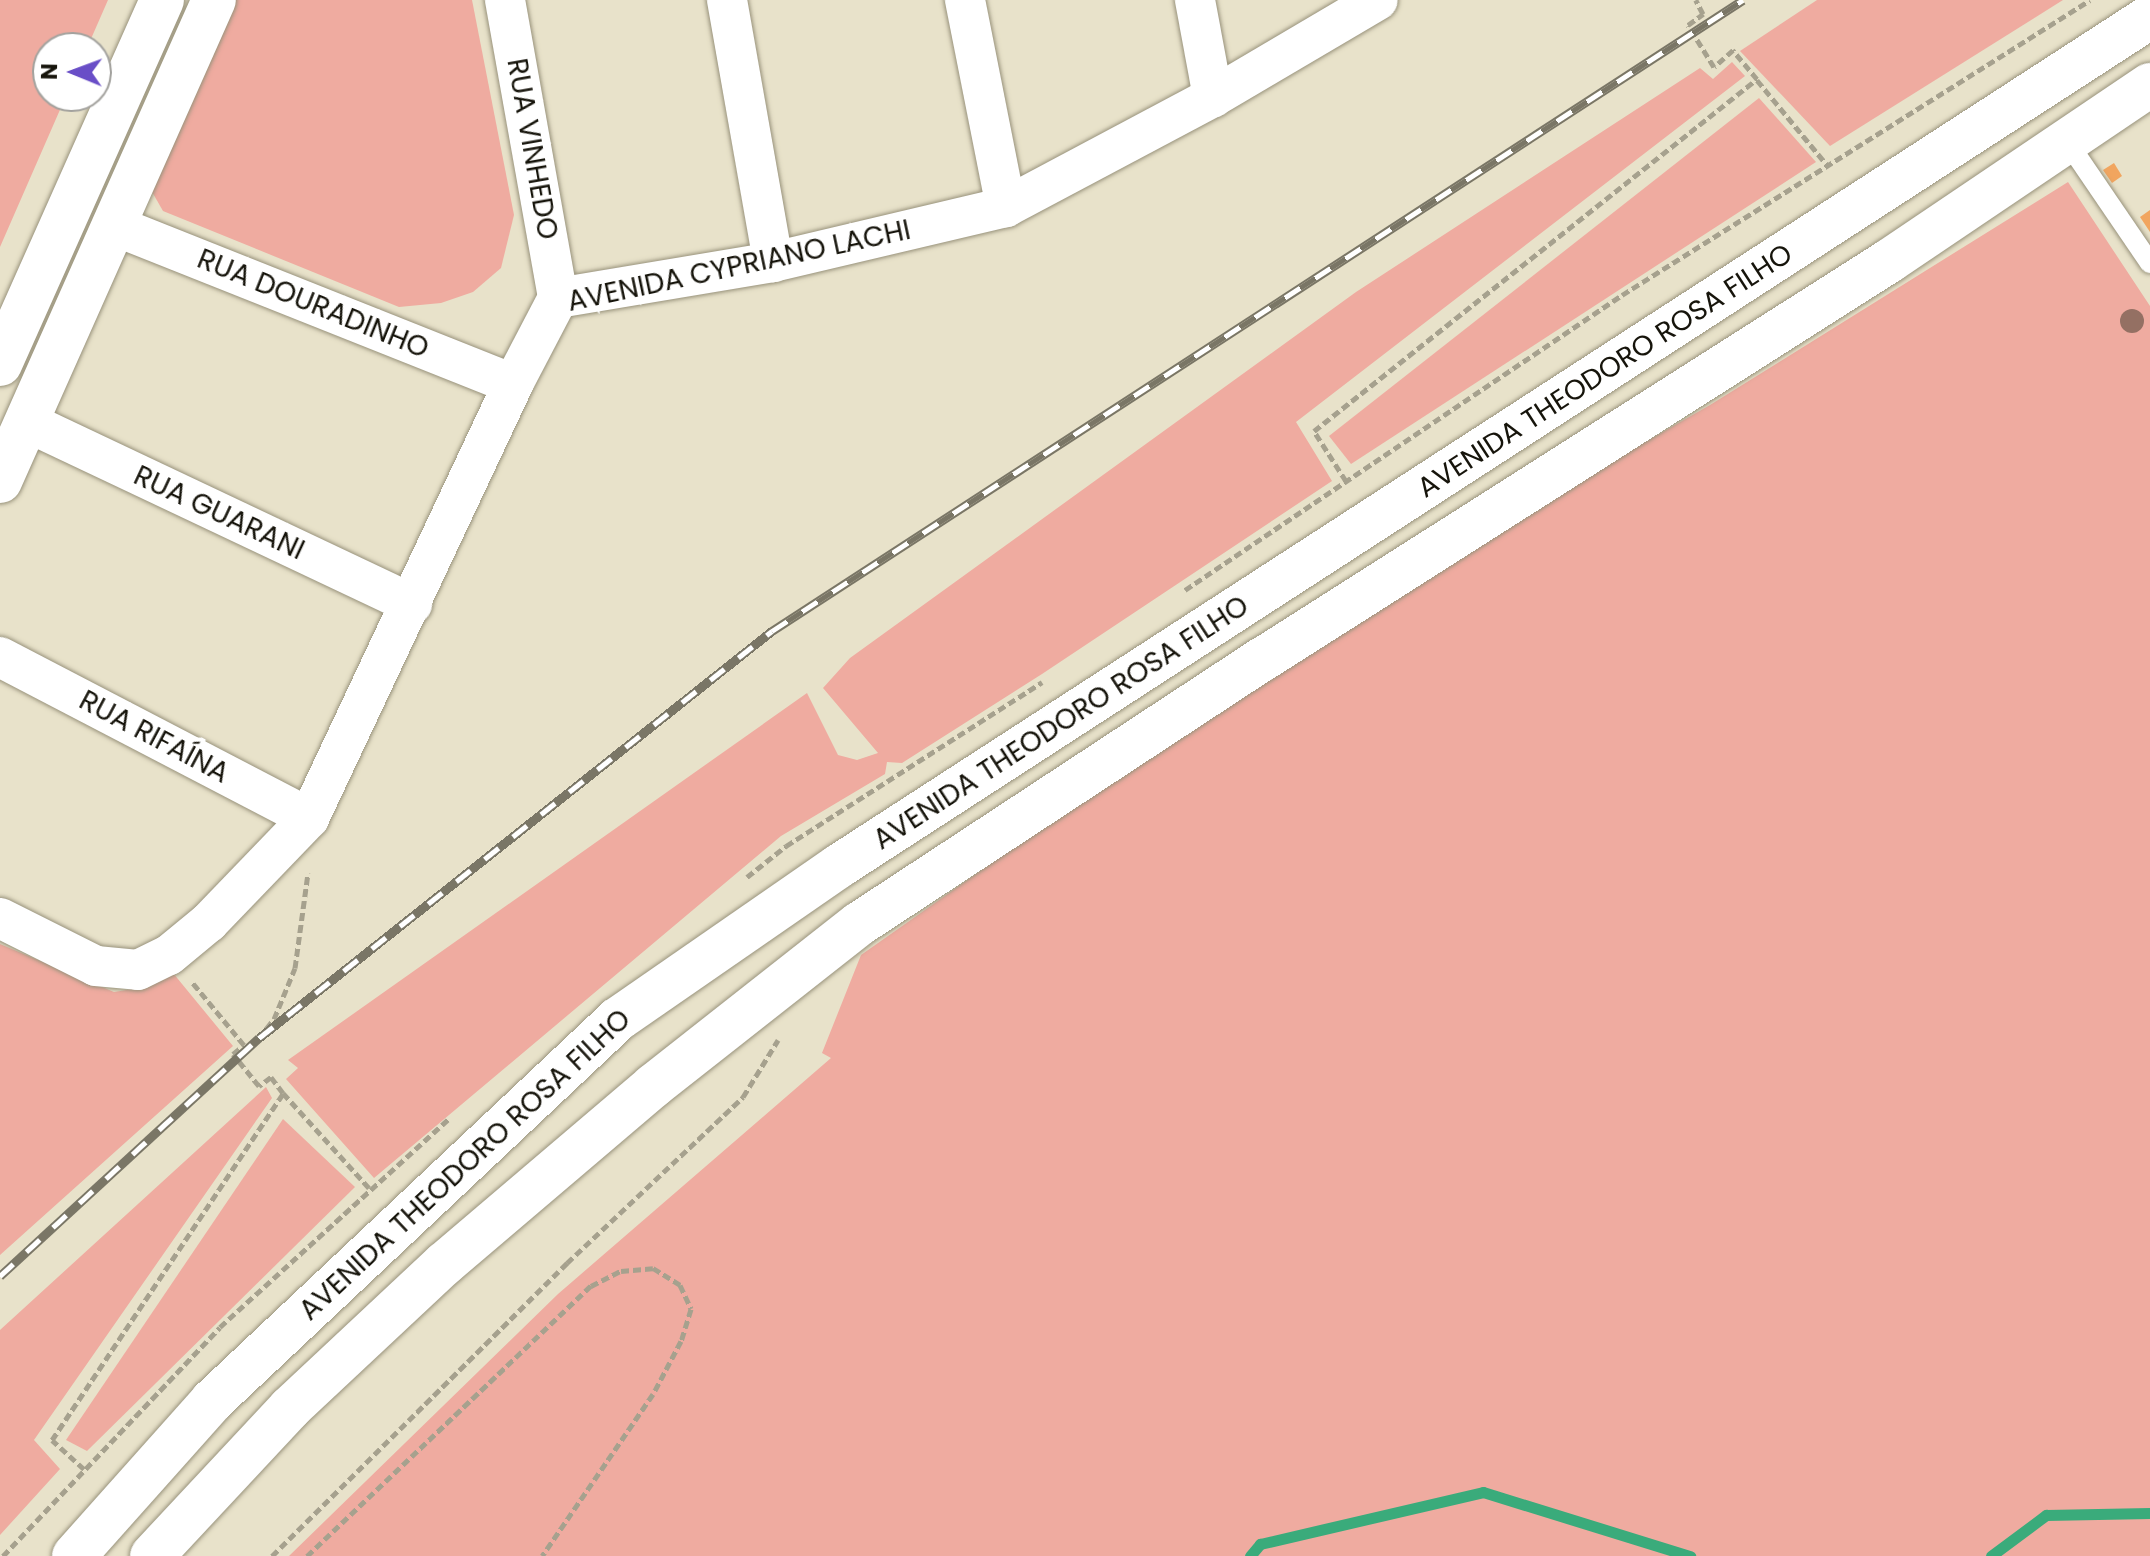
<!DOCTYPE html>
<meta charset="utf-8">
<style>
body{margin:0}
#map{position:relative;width:2150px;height:1556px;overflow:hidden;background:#e8e2ca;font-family:Poppins,sans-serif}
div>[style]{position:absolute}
.green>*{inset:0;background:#efaba0}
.stream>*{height:11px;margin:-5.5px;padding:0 5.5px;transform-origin:5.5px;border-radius:5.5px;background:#3aab7b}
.building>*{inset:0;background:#f1a55f}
.path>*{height:5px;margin-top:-2.5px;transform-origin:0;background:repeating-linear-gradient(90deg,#a6a18e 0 8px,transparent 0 12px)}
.roads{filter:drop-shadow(0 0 2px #98927b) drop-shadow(0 0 2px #98927b)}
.service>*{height:20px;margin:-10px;padding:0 10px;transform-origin:10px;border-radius:10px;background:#fff}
.minor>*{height:40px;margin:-20px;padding:0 20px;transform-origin:20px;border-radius:20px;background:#fff}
.secondary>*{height:44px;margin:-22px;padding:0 22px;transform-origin:22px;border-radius:22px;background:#fff}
.rail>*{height:9px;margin-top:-4.5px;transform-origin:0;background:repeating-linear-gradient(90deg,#fff 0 18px,#7a7666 0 36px);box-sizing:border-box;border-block:2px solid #7a7666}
.trees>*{width:24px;height:24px;margin:-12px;border-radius:50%;background:#947063}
span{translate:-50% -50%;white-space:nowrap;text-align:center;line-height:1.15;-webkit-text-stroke:8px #fff;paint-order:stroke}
.street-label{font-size:28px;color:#16140b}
.north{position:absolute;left:32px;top:32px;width:80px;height:80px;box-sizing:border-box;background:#fff;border:2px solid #a2a19d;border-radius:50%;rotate:271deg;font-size:22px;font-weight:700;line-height:32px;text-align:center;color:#16140b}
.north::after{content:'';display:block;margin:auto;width:28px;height:36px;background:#694ec7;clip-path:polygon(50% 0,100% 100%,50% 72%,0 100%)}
</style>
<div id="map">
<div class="green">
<div style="clip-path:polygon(0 0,108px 0,87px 48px,48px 48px,48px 96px,66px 96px,0 247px)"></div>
<div style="clip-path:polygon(233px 0,472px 0,514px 215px,501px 268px,473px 292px,441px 303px,399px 307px,163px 211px,151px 190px)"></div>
<div style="clip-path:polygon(1817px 0,2063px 0,1830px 146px,1740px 51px)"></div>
<div style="clip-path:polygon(1732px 62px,1745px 76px,1296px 422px,1332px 481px,1042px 674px,902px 763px,887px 762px,885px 774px,781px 836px,374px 1178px,286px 1079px,298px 1068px,288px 1060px,807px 693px,838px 755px,857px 760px,878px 753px,823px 688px,850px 658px,1356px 292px,1700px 68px,1713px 79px)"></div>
<div style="clip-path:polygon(1759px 98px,1816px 162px,1351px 464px,1329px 436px)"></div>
<div style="clip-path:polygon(2068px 182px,2150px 306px,2150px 1556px,289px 1556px,558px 1294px,831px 1058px,822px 1053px,861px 955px,1345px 614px,1710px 405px)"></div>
<div style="clip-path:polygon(0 944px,114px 992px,145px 987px,173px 973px,233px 1046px,0 1255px)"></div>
<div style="clip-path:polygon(266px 1087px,272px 1098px,34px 1440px,60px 1469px,0 1535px,0 1330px)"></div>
<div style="clip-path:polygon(283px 1119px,355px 1187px,87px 1451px,66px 1440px)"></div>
</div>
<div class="stream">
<div style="left:1250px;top:1556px;width:16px;rotate:-50deg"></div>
<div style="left:1260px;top:1544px;width:229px;rotate:-13.1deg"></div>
<div style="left:1483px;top:1492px;width:217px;rotate:17.2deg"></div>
<div style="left:1991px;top:1556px;width:69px;rotate:-36.7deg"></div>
<div style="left:2046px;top:1515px;width:104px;rotate:-1.1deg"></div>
</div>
<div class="building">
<div style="clip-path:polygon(2114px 163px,2122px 176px,2112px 183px,2103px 170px)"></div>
<div style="clip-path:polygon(2150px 210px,2150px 232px,2140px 217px)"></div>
</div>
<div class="path">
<div style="left:1757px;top:80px;width:110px;rotate:50.5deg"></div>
<div style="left:1346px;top:481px;width:59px;rotate:-122.6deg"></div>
<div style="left:1314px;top:431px;width:566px;rotate:-38.47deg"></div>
<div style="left:1757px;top:79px;width:38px;rotate:-130deg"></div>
<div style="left:1733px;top:50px;width:25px;rotate:138deg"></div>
<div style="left:1714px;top:67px;width:49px;rotate:-121.8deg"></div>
<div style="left:1688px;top:25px;width:19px;rotate:-36deg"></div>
<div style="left:1703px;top:14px;width:16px;rotate:-117deg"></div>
<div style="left:1185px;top:590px;width:527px;rotate:-34.02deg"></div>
<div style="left:1622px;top:295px;width:553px;rotate:-32.22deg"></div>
<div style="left:747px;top:877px;width:50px;rotate:-38.5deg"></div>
<div style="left:786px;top:846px;width:304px;rotate:-32.6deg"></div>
<div style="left:259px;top:1038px;width:24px;rotate:-52deg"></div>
<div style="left:274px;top:1019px;width:55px;rotate:-67.6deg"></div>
<div style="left:295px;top:968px;width:96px;rotate:-82.2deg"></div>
<div style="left:283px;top:1093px;width:128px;rotate:47.8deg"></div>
<div style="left:84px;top:1469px;width:43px;rotate:-137.8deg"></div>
<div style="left:52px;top:1440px;width:417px;rotate:-56.3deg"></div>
<div style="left:283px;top:1093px;width:20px;rotate:-127deg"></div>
<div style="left:271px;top:1077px;width:15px;rotate:143deg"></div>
<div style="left:259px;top:1086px;width:41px;rotate:-129.1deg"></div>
<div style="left:233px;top:1054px;width:14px;rotate:-39deg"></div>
<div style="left:244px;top:1045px;width:82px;rotate:-129.5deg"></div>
<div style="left:3px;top:1556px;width:315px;rotate:-46.5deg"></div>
<div style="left:220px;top:1327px;width:311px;rotate:-42.3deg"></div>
<div style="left:272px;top:1556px;width:416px;rotate:-44.8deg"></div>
<div style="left:567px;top:1263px;width:242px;rotate:-43.3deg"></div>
<div style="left:743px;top:1097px;width:67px;rotate:-58.4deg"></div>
<div style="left:307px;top:1556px;width:392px;rotate:-43.6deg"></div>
<div style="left:591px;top:1286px;width:34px;rotate:-27deg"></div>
<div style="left:621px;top:1271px;width:32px;rotate:-5deg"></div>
<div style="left:653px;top:1268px;width:32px;rotate:32deg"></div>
<div style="left:680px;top:1285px;width:26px;rotate:65deg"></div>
<div style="left:691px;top:1309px;width:34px;rotate:107deg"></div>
<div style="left:681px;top:1341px;width:60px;rotate:117.8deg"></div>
<div style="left:653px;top:1394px;width:196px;rotate:124.4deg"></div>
</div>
<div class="roads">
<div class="service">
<div style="left:2066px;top:140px;width:149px;rotate:55.7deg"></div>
</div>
<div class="minor">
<div style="left:505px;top:0;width:303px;rotate:79.9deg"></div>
<div style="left:727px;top:0;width:266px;rotate:80deg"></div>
<div style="left:965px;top:0;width:211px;rotate:78.8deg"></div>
<div style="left:1195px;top:0;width:99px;rotate:79.5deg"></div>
<div style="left:113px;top:225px;width:430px;rotate:21.7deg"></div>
<div style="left:27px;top:422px;width:426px;rotate:25.3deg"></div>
<div style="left:0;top:657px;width:348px;rotate:27.5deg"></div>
<div style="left:0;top:918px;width:107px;rotate:26.6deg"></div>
<div style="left:96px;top:966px;width:42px;rotate:5.4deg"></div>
<div style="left:138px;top:970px;width:34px;rotate:-26deg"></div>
<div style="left:169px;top:955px;width:52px;rotate:-39.5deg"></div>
<div style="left:209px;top:922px;width:144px;rotate:-46.1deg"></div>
<div style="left:309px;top:818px;width:480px;rotate:-64.8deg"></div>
<div style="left:513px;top:384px;width:97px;rotate:-62.4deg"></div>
<div style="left:558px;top:298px;width:218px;rotate:-9.5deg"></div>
<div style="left:773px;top:262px;width:239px;rotate:-13.3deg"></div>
<div style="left:1006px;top:207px;width:234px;rotate:-28deg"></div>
<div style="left:1213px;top:97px;width:191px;rotate:-30.5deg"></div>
</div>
<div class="secondary">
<div style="left:0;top:364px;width:398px;rotate:-66deg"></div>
<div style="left:0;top:481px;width:526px;rotate:-66.02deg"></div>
<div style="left:74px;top:1556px;width:208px;rotate:-48.3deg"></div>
<div style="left:212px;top:1401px;width:557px;rotate:-43.26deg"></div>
<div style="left:618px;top:1019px;width:269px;rotate:-34.7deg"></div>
<div style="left:839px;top:866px;width:1562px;rotate:-32.93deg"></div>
<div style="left:152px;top:1556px;width:202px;rotate:-47deg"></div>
<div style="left:290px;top:1408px;width:211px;rotate:-43.1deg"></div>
<div style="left:444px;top:1264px;width:275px;rotate:-40.4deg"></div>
<div style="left:653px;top:1086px;width:262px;rotate:-38.2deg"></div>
<div style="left:859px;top:924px;width:483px;rotate:-33.3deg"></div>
<div style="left:1263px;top:659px;width:742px;rotate:-32.45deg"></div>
<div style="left:1889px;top:261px;width:315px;rotate:-34deg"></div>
</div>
</div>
<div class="rail">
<div style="left:0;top:1276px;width:352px;rotate:-42.6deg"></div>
<div style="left:259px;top:1038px;width:655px;rotate:-38.43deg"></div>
<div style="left:772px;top:631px;width:1158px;rotate:-33.02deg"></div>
</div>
<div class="trees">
<div style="left:2132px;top:321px"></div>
</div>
<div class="street-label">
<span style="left:532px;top:149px;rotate:80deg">RUA VINHEDO</span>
<span style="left:739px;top:266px;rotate:-12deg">AVENIDA CYPRIANO LACHI</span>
<span style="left:313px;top:304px;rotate:22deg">RUA DOURADINHO</span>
<span style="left:1605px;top:371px;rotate:-33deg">AVENIDA THEODORO ROSA FILHO</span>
<span style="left:219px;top:513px;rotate:25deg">RUA GUARANI</span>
<span style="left:1061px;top:723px;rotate:-33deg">AVENIDA THEODORO ROSA FILHO</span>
<span style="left:154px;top:737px;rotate:28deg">RUA RIFAÍNA</span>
<span style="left:465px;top:1165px;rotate:-43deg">AVENIDA THEODORO ROSA FILHO</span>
</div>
<div class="north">N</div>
</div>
